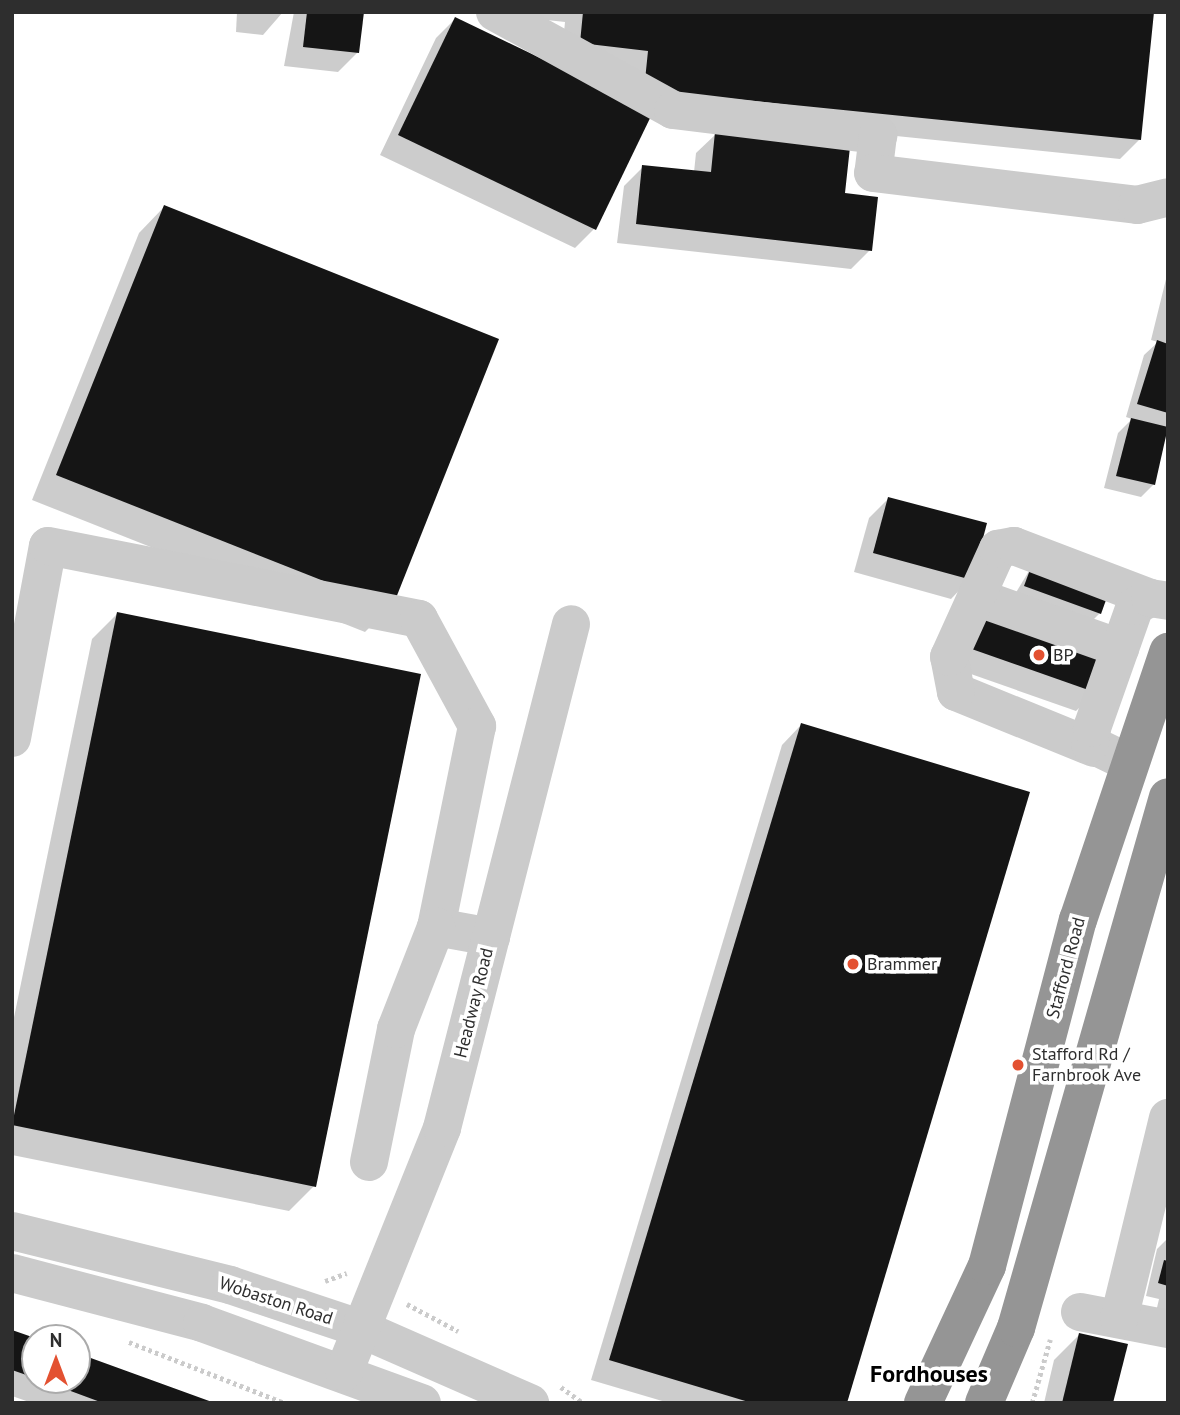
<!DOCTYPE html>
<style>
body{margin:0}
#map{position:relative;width:1180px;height:1415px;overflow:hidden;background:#fff;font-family:"PT Sans",sans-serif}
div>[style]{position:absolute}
.shadow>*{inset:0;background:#0003}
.building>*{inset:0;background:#151515}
.path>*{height:4.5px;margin-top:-2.25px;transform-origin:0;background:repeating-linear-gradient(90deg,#cbcbcb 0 3.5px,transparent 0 7px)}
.minor>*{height:38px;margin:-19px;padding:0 19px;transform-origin:19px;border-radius:19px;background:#cbcbcb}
.highway>*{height:38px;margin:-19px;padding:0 19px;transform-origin:19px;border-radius:19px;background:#959595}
.dots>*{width:19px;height:19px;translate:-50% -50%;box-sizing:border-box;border:4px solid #fff;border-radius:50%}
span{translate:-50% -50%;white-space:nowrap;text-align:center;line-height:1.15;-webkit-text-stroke:7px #fff;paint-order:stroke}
.poi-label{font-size:18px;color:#2e2e2e}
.left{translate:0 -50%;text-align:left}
.street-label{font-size:18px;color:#2e2e2e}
.district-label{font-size:24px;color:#000;font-weight:700}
.frame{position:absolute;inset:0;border:14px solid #2e2e2e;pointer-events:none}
.north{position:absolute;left:21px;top:1324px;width:70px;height:70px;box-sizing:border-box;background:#fff;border:2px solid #ababab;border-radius:50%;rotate:0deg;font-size:19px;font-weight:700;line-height:28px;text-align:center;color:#2e2e2e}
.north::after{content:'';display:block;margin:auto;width:24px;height:32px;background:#e35131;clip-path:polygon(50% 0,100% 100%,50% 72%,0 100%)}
</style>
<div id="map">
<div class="shadow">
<div style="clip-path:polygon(237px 12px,283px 12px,263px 35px,236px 32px)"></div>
<div style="clip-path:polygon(294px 12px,362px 12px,358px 52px,338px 72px,284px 66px)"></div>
<div style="clip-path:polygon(475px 12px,1153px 12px,1140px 139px,1120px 159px,651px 111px,594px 229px,575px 248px,380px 155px,436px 38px,455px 19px,626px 101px,561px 62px,565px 22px)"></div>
<div style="clip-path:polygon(716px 134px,843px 195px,870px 250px,851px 269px,617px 243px,624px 186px,643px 167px,694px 172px,696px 153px)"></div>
<div style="clip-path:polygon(164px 207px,390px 607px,365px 632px,32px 500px,139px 233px)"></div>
<div style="clip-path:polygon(1168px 271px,1168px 426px,1154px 484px,1141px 497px,1104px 488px,1118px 433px,1132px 419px,1126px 417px,1144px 355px,1158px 342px,1151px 340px)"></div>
<div style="clip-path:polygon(888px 499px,970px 579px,951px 599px,854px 572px,869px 518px)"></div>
<div style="clip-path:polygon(1035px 561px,1100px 613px,1087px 626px,1012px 599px)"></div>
<div style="clip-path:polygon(117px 614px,314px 1186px,289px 1211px,12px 1155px,12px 1027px,92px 639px)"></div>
<div style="clip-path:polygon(961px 630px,1095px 692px,1076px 711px,948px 666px)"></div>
<div style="clip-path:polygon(801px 725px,845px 1403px,669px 1403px,591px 1380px,782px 745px)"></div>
<div style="clip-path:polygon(1168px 1238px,1168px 1320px,1155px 1316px,1159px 1299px,1146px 1296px,1157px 1249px)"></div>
<div style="clip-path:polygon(12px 1332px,35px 1340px,35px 1380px,77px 1380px,77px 1355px,207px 1403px,32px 1403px,12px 1396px)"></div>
<div style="clip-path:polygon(1079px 1335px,1111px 1403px,1044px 1403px,1054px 1360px)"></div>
</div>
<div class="building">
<div style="clip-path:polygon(307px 12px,364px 12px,359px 53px,303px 47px)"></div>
<div style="clip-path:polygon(583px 12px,1154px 12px,1141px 140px,644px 90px,648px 51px,580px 43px)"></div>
<div style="clip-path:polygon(455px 17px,653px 112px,596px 230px,398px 135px)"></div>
<div style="clip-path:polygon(715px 132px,850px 147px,845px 193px,878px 197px,872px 251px,636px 224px,642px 165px,711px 172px)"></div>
<div style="clip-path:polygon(164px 205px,499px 339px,392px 608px,56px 475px)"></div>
<div style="clip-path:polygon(1157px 340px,1168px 344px,1168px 413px,1137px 404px)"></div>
<div style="clip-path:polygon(1131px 418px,1168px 427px,1155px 485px,1116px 476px)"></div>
<div style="clip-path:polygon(888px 497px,987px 523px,972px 580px,873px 553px)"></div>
<div style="clip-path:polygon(1034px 559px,1111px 586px,1101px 614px,1024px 586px)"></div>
<div style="clip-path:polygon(980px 608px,1110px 654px,1097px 693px,966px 647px)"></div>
<div style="clip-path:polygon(117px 612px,421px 674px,316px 1187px,12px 1125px)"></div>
<div style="clip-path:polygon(801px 723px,1030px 792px,847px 1403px,752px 1403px,609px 1360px)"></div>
<div style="clip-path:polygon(1164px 1260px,1168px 1261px,1168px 1286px,1158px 1283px)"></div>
<div style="clip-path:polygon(12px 1330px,35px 1338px,35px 1378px,12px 1370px)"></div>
<div style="clip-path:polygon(1079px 1333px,1128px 1344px,1113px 1403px,1062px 1403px)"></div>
<div style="clip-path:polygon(77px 1353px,212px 1402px,211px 1403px,103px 1403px,41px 1380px,77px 1380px)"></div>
</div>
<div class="path">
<div style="left:325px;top:1281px;width:23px;rotate:-20deg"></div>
<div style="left:407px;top:1304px;width:58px;rotate:27.9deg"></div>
<div style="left:129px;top:1342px;width:168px;rotate:21.4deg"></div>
<div style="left:561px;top:1387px;width:27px;rotate:36deg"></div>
<div style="left:1032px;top:1403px;width:66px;rotate:-74.1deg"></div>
</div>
<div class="minor">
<div style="left:495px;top:12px;width:203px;rotate:28.8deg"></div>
<div style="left:673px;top:110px;width:207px;rotate:7deg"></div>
<div style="left:878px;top:135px;width:38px;rotate:97deg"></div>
<div style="left:873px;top:173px;width:266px;rotate:6.9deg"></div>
<div style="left:1137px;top:205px;width:32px;rotate:-14deg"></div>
<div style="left:976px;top:597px;width:153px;rotate:19.5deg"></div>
<div style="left:12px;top:738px;width:195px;rotate:-79.4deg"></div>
<div style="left:48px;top:546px;width:378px;rotate:11.1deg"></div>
<div style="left:419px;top:619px;width:122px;rotate:61.5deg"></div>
<div style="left:477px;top:726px;width:205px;rotate:101.5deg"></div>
<div style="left:436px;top:927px;width:56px;rotate:10.3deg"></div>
<div style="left:1094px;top:748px;width:149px;rotate:-157.9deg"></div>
<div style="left:956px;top:692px;width:36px;rotate:-101deg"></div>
<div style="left:949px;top:657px;width:119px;rotate:-65.6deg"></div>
<div style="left:998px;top:549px;width:16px;rotate:-11deg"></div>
<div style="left:1014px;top:546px;width:146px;rotate:20.9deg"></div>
<div style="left:1115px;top:756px;width:28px;rotate:-154deg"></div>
<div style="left:1090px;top:744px;width:16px;rotate:-83deg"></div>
<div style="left:1092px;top:728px;width:129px;rotate:-70.6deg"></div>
<div style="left:1135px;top:606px;width:17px;rotate:-28deg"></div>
<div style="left:1150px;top:598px;width:18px;rotate:9deg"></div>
<div style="left:369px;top:1162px;width:136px;rotate:-78.5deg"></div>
<div style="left:396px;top:1029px;width:110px;rotate:-68.6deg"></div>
<div style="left:12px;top:1231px;width:225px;rotate:13.9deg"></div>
<div style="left:230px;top:1285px;width:136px;rotate:18.4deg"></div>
<div style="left:359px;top:1328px;width:187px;rotate:23.7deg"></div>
<div style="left:12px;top:1273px;width:196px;rotate:14.7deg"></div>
<div style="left:202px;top:1323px;width:234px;rotate:20deg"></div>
<div style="left:1080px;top:1312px;width:90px;rotate:10.9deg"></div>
<div style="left:1119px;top:1319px;width:207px;rotate:-76.3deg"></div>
<div style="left:344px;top:1372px;width:263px;rotate:-68.1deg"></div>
<div style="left:442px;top:1128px;width:520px;rotate:-75.64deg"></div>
</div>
<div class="highway">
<div style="left:923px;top:1403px;width:151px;rotate:-65deg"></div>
<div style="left:987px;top:1266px;width:358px;rotate:-75.3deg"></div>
<div style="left:1078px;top:920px;width:283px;rotate:-71.4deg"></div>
<div style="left:984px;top:1403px;width:82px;rotate:-66.9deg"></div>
<div style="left:1016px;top:1328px;width:552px;rotate:-74.03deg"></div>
</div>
<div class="dots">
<div style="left:1039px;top:655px;background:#e35131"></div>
<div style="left:853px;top:964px;background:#e35131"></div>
<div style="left:1018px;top:1065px;background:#e35131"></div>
</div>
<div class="poi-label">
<span class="left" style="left:1053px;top:655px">BP</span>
<span class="left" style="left:867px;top:964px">Brammer</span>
<span class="left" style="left:1032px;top:1065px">Stafford Rd /<br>Farnbrook Ave</span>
</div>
<div class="street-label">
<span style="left:1066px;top:968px;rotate:-75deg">Stafford Road</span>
<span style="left:474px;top:1003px;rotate:-76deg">Headway Road</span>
<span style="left:276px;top:1301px;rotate:18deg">Wobaston Road</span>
</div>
<div class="district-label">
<span style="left:929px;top:1374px">Fordhouses</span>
</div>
<div class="frame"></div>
<div class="north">N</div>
</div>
